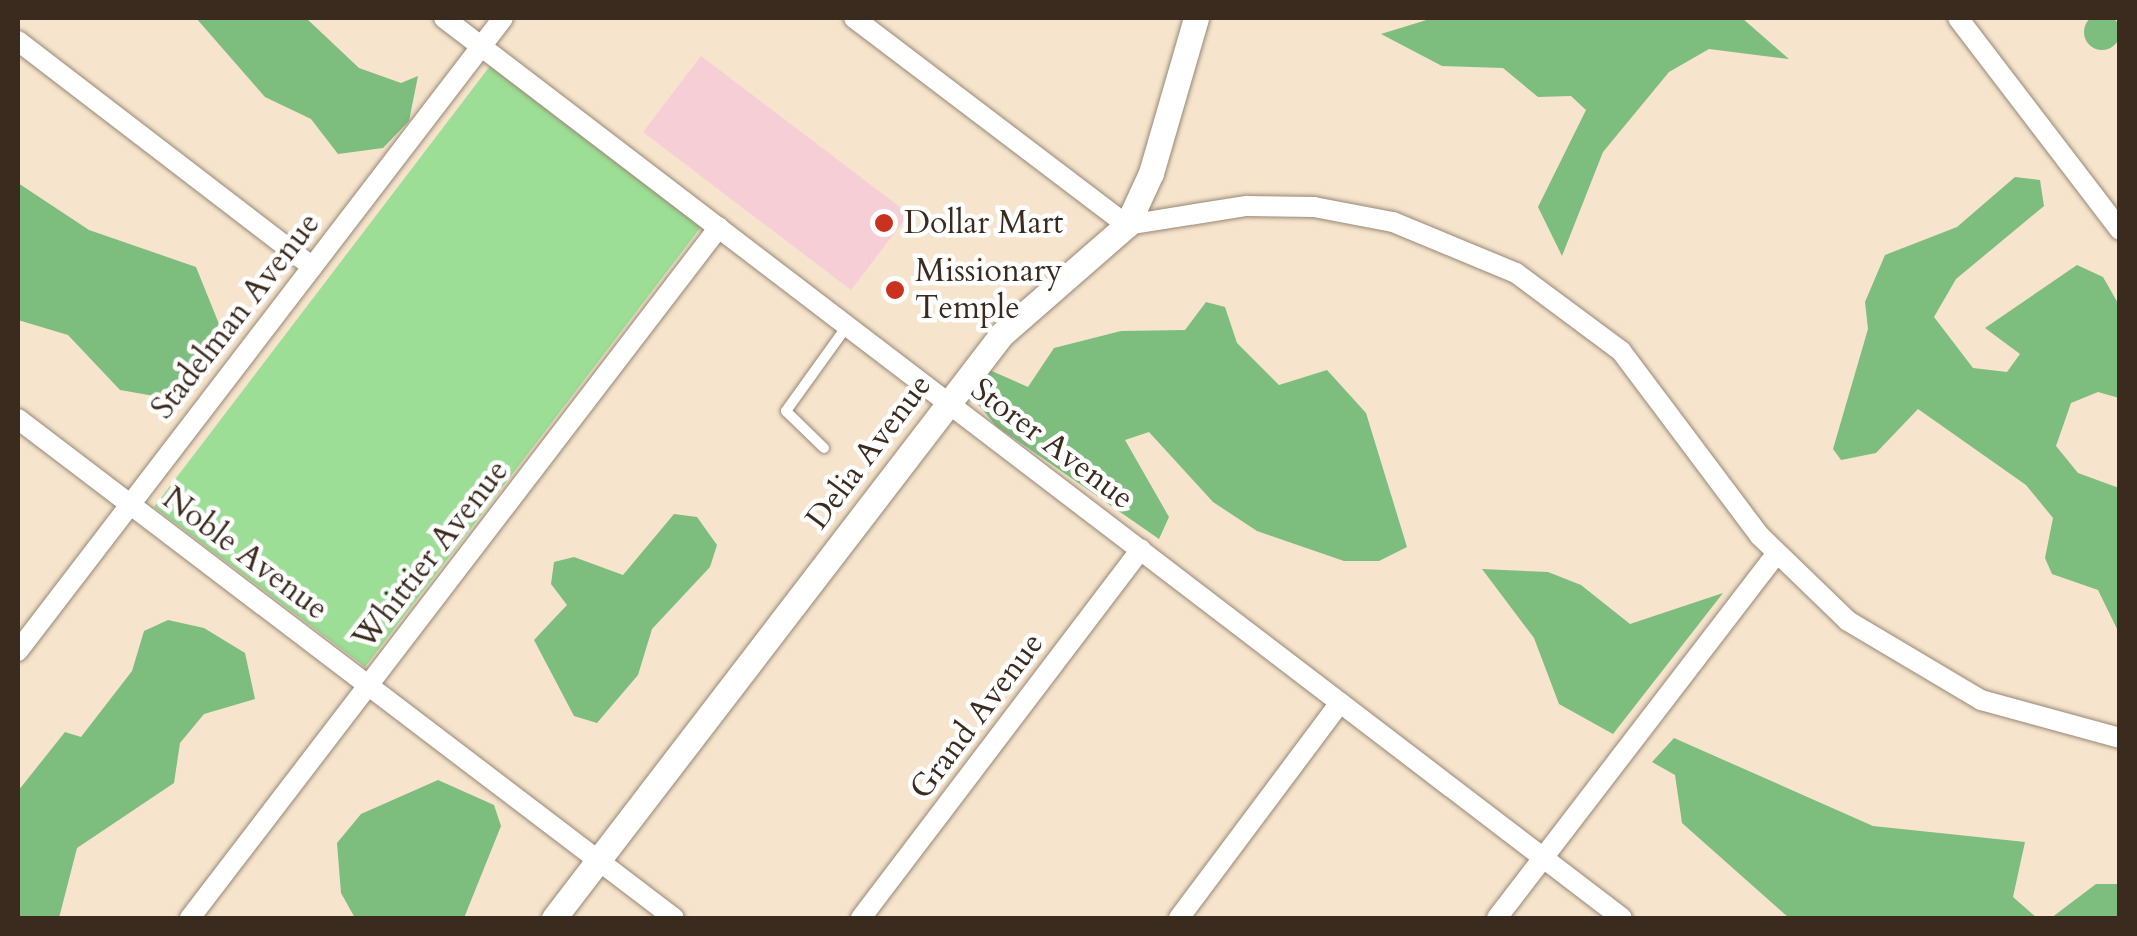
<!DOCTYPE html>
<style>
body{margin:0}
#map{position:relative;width:2137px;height:936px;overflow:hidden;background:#f6e4cc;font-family:Cardo,serif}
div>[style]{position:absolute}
.built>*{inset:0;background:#f6cfd6}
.green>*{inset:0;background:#9cde95}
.forest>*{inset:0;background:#7dbd7e}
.round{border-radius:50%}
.roads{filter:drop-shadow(0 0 2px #988775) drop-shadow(0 0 2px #988775)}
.service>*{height:10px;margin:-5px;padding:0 5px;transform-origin:5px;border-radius:5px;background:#fff}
.minor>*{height:20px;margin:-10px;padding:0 10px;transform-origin:10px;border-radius:10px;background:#fff}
.tertiary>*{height:25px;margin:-12.5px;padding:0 12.5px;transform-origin:12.5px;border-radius:12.5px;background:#fff}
.dots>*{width:28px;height:28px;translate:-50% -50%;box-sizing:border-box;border:5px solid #fff;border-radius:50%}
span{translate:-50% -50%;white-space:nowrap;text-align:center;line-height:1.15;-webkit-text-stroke:9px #fff;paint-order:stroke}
.poi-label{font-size:32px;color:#3b2a1e}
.left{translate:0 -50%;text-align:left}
.street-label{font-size:32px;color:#3b2a1e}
.frame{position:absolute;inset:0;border:20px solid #3b2a1e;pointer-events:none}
</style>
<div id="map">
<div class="built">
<div style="clip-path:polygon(701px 56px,909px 214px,851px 290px,643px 132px)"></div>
</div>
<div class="green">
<div style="clip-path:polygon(490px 66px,701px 227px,365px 667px,154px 507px)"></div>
</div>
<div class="forest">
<div class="round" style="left:2084px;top:14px;width:36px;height:36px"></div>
<div style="clip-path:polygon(196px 18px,306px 18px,359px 68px,401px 83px,418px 76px,409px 121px,383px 148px,338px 154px,311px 119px,265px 97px)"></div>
<div style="clip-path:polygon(1433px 18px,1742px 18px,1789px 59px,1709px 49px,1669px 72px,1603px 152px,1562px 256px,1538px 207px,1586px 110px,1571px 96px,1538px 97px,1503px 68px,1442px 66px,1381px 34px)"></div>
<div style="clip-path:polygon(2015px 177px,2040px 180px,2044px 206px,1956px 279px,1934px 317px,1973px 368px,2007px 372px,2020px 354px,1985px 328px,2077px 265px,2103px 277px,2119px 305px,2119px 398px,2098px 392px,2071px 403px,2056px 446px,2078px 473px,2119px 488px,2119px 633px,2098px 590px,2052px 574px,2045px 558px,2053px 518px,2026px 485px,1918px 409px,1876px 453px,1841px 460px,1833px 449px,1868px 329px,1865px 302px,1885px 255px,1957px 227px)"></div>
<div style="clip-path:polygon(18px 183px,89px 230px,196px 267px,219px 324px,166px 398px,120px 390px,68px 335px,18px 320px)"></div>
<div style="clip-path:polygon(1206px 302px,1225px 307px,1237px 343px,1279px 385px,1327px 370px,1366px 413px,1407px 547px,1379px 561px,1344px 561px,1257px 531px,1213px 502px,1149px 432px,1125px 440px,1169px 517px,1159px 539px,996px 426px,972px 397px,985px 368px,1028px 387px,1054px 348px,1121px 331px,1185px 330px)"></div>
<div style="clip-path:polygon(674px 514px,697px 517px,717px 545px,710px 567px,652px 629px,638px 675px,597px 723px,574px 716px,534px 640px,567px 605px,551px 584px,554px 562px,574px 557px,623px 575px)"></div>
<div style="clip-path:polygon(1482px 569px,1548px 572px,1581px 585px,1630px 624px,1723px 593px,1613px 734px,1559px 704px,1534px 638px)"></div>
<div style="clip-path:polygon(168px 620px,204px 628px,245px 653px,255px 699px,204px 714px,180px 743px,174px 783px,77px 848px,59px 918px,18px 918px,18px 791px,65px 732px,81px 737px,132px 671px,144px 631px)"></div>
<div style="clip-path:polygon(1674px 738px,1873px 826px,2025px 842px,2013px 897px,2037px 918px,1789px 918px,1682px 823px,1675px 775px,1652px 762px)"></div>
<div style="clip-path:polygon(438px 780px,494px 805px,501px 826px,464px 918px,355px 918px,341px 893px,337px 843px,361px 814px)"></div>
<div style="clip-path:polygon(2096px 884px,2119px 884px,2119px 918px,2051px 918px)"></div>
</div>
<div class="roads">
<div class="service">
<div style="left:824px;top:448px;width:53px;rotate:-135.8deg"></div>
<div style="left:786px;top:411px;width:105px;rotate:-54.3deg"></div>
</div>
<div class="minor">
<div style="left:444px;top:18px;width:1482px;rotate:37.38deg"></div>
<div style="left:854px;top:18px;width:343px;rotate:37.2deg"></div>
<div style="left:1127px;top:225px;width:121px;rotate:-9.1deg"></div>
<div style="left:1246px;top:206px;width:68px;rotate:0.8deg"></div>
<div style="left:1314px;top:207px;width:80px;rotate:10.8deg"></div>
<div style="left:1393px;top:222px;width:133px;rotate:22.5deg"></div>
<div style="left:1516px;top:273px;width:131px;rotate:36.6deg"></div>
<div style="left:1621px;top:351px;width:231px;rotate:53.1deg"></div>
<div style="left:1760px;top:536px;width:122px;rotate:44deg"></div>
<div style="left:1848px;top:621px;width:155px;rotate:30.7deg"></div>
<div style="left:1981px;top:700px;width:144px;rotate:15.3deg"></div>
<div style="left:1958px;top:18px;width:267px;rotate:52.6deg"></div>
<div style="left:18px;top:41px;width:371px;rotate:37.5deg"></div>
<div style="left:18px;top:419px;width:824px;rotate:37.26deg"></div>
<div style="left:18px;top:651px;width:797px;rotate:-52.54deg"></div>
<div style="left:190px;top:918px;width:870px;rotate:-52.56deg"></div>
<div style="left:861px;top:918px;width:463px;rotate:-52.8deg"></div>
<div style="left:1179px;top:918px;width:269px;rotate:-53.2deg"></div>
<div style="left:1497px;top:918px;width:459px;rotate:-52.5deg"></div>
</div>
<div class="tertiary">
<div style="left:554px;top:918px;width:736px;rotate:-52.51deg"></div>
<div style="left:1002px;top:334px;width:166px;rotate:-41.1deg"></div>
<div style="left:1127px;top:225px;width:57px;rotate:-65.2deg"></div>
<div style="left:1151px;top:173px;width:161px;rotate:-73.8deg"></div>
</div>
</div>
<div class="dots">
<div style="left:884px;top:223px;background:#c8321e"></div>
<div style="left:895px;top:290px;background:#c8321e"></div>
</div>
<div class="poi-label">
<span class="left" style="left:904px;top:223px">Dollar Mart</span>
<span class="left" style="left:915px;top:290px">Missionary<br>Temple</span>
</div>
<div class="street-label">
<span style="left:236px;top:316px;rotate:-52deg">Stadelman Avenue</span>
<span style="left:1052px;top:444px;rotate:37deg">Storer Avenue</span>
<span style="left:869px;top:452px;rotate:-53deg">Delia Avenue</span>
<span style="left:245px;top:554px;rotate:37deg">Noble Avenue</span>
<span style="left:431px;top:555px;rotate:-52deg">Whittier Avenue</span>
<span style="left:977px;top:716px;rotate:-53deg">Grand Avenue</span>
</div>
<div class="frame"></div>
</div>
